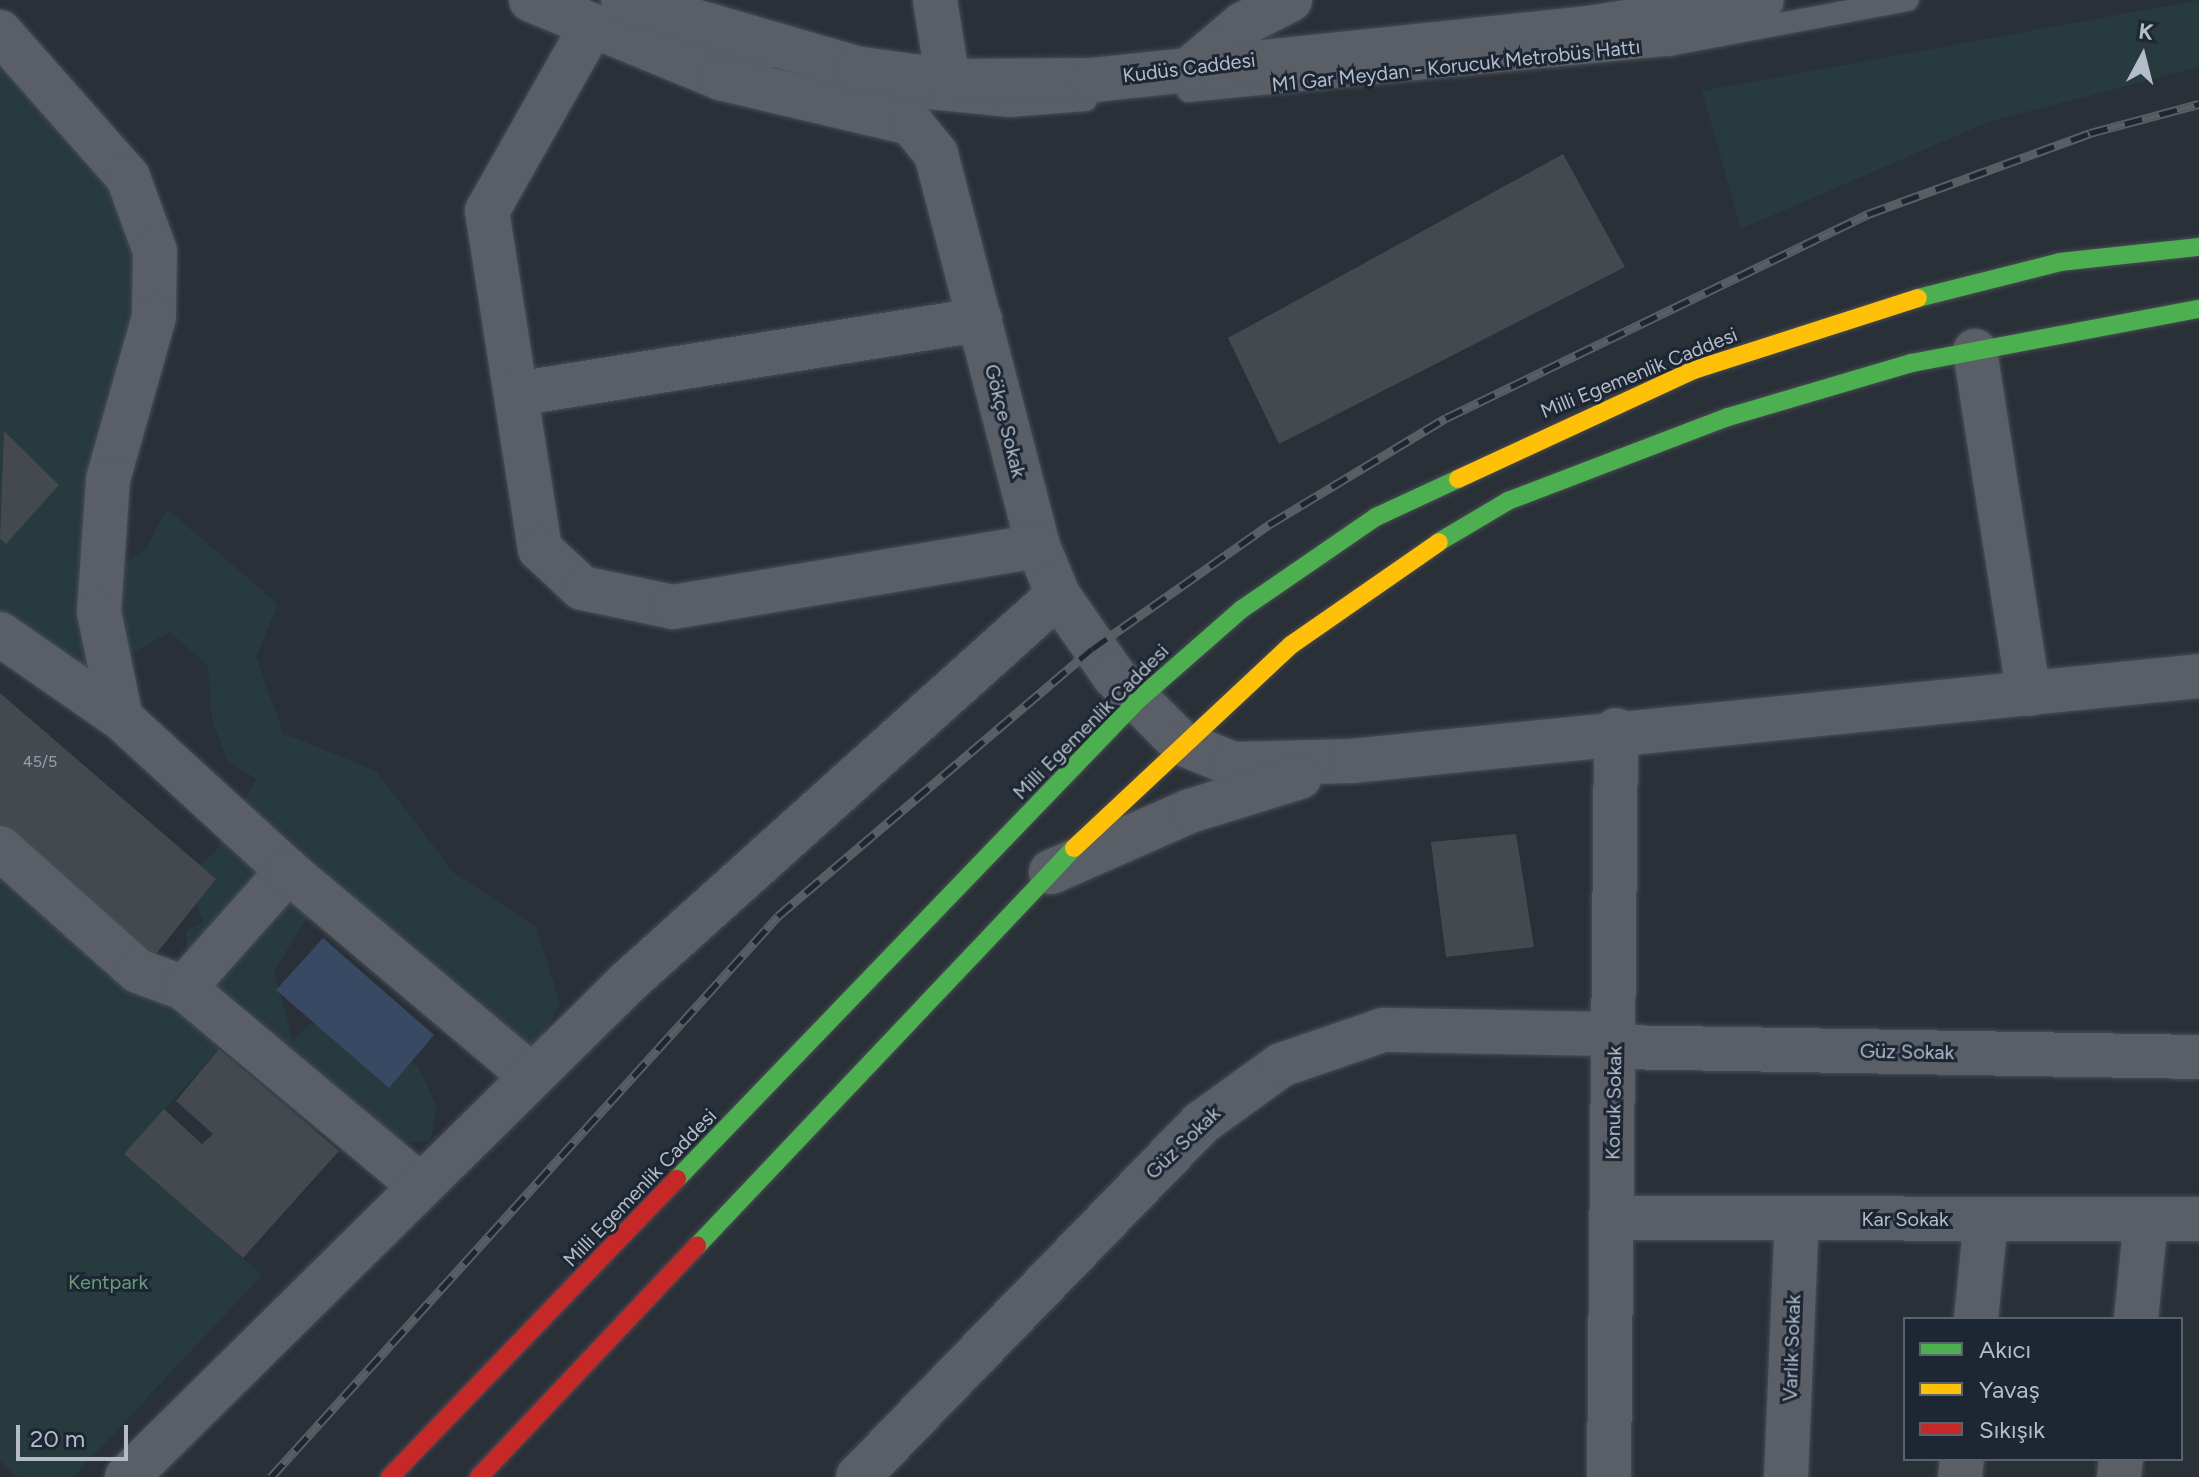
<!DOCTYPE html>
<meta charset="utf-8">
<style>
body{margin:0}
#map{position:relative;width:2199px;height:1477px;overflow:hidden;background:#2a3038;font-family:Figtree,sans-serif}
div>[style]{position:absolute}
.green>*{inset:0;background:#273a3e}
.water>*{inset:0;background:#384963}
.building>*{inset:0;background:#444950}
.roads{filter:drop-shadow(0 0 2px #484c53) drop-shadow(0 0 2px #484c53)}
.lane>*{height:22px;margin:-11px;padding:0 11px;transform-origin:11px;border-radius:11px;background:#5a5e66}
.street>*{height:44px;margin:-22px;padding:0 22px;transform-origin:22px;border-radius:22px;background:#5a5e66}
.fast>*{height:18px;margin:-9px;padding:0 9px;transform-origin:9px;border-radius:9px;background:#4caf50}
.slow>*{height:18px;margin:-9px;padding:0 9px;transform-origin:9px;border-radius:9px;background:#ffc107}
.jam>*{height:18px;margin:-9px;padding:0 9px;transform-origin:9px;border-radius:9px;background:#c62828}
.rail>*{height:9px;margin-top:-4.5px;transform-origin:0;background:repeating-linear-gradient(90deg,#1d2633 0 18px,#595d64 0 36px);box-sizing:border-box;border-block:2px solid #595d64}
span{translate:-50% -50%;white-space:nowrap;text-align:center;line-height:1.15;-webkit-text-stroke:6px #1d2633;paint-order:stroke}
.number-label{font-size:16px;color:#989fab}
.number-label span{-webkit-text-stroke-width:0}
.street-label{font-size:20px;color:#b4bcc9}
.park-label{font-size:20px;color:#6b9a76}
.legend{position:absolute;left:1903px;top:1317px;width:280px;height:144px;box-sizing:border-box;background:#1d2633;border:2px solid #59626f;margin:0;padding:10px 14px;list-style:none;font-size:24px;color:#b4bcc9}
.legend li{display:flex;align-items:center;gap:16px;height:40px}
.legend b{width:40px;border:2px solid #59626f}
.north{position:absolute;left:2103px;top:16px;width:80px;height:80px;-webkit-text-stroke:6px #1d2633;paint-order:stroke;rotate:7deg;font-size:22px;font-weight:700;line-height:32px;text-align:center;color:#b4bcc9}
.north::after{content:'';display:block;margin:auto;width:28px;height:36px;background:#b4bcc9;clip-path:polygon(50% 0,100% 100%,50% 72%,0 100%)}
.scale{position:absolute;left:16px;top:1425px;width:112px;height:36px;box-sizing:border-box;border:4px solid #b4bcc9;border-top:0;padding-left:10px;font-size:24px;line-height:28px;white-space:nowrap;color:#b4bcc9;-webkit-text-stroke:6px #1d2633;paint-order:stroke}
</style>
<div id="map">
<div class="green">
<div style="clip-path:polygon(2199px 0,2199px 67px,1988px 122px,1741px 229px,1702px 91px)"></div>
<div style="clip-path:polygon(0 32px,155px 251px,110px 573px,146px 549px,167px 509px,278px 604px,256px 657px,283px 733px,376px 771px,454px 873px,536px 927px,560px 1003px,534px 1054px,352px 911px,305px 921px,274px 971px,293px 1041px,310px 1024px,363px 1028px,418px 1066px,437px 1108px,430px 1141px,397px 1144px,345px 1094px,339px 1101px,345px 1142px,319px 1133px,240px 1080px,187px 958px,186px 931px,203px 922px,187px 875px,216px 851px,256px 779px,227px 760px,212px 719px,208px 666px,170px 632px,124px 658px,121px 718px,0 634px)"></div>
<div style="clip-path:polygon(0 848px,219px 1049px,124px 1154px,262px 1275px,73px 1477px,17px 1477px,0 1460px)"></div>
</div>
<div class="water">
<div style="clip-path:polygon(323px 938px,434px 1035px,389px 1088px,276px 990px)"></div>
</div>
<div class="building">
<div style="clip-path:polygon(1563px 154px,1625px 267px,1279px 444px,1228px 338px)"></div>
<div style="clip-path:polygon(4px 431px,59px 485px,6px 544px,0 539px)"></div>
<div style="clip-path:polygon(0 693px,216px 879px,152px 959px,0 832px)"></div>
<div style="clip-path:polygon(1516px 834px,1534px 947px,1446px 957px,1431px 842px)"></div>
<div style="clip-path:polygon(219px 1049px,339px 1151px,243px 1258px,124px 1154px,164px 1109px,202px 1144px,213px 1134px,176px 1101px)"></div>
</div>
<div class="roads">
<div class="lane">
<div style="left:676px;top:40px;width:90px;rotate:14.8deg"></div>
<div style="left:1188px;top:91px;width:483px;rotate:-5.5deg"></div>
<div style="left:1669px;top:45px;width:243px;rotate:-10.7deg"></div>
<div style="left:877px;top:93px;width:134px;rotate:5.6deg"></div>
<div style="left:1010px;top:106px;width:76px;rotate:-4.5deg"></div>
</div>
<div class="street">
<div style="left:531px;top:0;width:204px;rotate:22.4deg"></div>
<div style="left:720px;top:78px;width:196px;rotate:13.3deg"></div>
<div style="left:911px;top:123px;width:40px;rotate:51deg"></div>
<div style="left:936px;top:154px;width:405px;rotate:75.4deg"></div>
<div style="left:1038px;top:546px;width:53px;rotate:67.8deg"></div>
<div style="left:1058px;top:595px;width:98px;rotate:55.3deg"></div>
<div style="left:1114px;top:676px;width:95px;rotate:45deg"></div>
<div style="left:1181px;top:743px;width:56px;rotate:22deg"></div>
<div style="left:1233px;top:764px;width:119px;rotate:-1.4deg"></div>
<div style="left:1352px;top:761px;width:851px;rotate:-5.73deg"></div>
<div style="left:623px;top:0;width:242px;rotate:16.3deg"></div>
<div style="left:855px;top:68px;width:94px;rotate:8deg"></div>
<div style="left:948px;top:81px;width:145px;rotate:-0.4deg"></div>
<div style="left:1093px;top:80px;width:499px;rotate:-6deg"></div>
<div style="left:1589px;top:28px;width:175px;rotate:-9.2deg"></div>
<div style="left:935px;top:0;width:82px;rotate:80.9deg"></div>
<div style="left:590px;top:29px;width:209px;rotate:119.5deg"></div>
<div style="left:487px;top:211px;width:342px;rotate:81.1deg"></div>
<div style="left:540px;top:549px;width:57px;rotate:42.9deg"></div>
<div style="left:582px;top:588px;width:93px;rotate:11.8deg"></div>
<div style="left:673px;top:607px;width:370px;rotate:-9.5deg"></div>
<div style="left:0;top:32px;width:193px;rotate:48.6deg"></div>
<div style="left:128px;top:177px;width:79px;rotate:70deg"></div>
<div style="left:155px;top:251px;width:66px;rotate:90.9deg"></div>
<div style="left:154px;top:317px;width:169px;rotate:105.8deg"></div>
<div style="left:108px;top:480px;width:132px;rotate:93.9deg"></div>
<div style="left:99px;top:612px;width:108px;rotate:78.3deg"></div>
<div style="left:1192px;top:67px;width:67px;rotate:-40.1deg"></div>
<div style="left:1243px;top:24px;width:53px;rotate:-27.1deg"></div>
<div style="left:1975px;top:351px;width:347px;rotate:81.1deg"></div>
<div style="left:516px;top:394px;width:470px;rotate:-9.1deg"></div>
<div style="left:0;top:634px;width:147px;rotate:34.8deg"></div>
<div style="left:121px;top:718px;width:226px;rotate:42.5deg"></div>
<div style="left:0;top:848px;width:185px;rotate:41.7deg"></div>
<div style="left:138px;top:971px;width:49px;rotate:20.3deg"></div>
<div style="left:1051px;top:872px;width:152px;rotate:-23.7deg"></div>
<div style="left:1190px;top:811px;width:115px;rotate:-17.2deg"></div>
<div style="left:1615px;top:1047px;width:584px;rotate:0.98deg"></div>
<div style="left:417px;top:1183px;width:304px;rotate:-140.1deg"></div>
<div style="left:184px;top:988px;width:157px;rotate:-48.4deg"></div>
<div style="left:288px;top:871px;width:317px;rotate:40.1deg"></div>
<div style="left:1612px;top:1218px;width:587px;rotate:0.1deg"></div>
<div style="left:1976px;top:1319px;width:100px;rotate:-84.3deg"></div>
<div style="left:2136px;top:1319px;width:100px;rotate:-84.3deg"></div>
<div style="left:127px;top:1477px;width:706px;rotate:-44.66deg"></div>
<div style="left:629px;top:981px;width:577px;rotate:-41.98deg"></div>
<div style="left:858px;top:1477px;width:493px;rotate:-45.9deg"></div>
<div style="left:1201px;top:1123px;width:99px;rotate:-35.9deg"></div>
<div style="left:1281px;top:1065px;width:108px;rotate:-18.9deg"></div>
<div style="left:1383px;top:1030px;width:232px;rotate:1deg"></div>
<div style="left:1609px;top:1477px;width:747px;rotate:-89.46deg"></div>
<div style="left:1786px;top:1477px;width:259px;rotate:-87.6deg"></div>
<div style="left:1960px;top:1477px;width:18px;rotate:-84deg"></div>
<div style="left:2119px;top:1477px;width:18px;rotate:-84deg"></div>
</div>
<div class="fast">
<div style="left:1918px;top:298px;width:146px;rotate:-14.2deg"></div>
<div style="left:2060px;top:262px;width:140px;rotate:-6.2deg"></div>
<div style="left:1439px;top:542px;width:80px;rotate:-30.7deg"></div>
<div style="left:1508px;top:501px;width:235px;rotate:-20.9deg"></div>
<div style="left:1728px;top:417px;width:192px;rotate:-16.4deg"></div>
<div style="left:1912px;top:363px;width:292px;rotate:-10.7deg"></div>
<div style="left:677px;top:1179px;width:665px;rotate:-46.1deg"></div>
<div style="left:1138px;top:700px;width:138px;rotate:-41.2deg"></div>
<div style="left:1242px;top:609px;width:163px;rotate:-34.5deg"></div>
<div style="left:1376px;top:517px;width:90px;rotate:-24.9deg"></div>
<div style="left:697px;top:1246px;width:548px;rotate:-46.55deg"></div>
</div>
<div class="slow">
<div style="left:1458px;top:479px;width:260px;rotate:-24.8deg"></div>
<div style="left:1694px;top:370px;width:235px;rotate:-17.8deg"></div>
<div style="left:1074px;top:848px;width:297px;rotate:-43.1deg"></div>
<div style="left:1291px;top:645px;width:180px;rotate:-34.8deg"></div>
</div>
<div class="jam">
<div style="left:390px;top:1477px;width:414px;rotate:-46.1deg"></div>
<div style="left:479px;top:1477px;width:318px;rotate:-46.7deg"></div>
</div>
</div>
<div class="rail">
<div style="left:271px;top:1477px;width:756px;rotate:-47.89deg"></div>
<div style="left:778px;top:916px;width:412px;rotate:-40.4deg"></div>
<div style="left:1092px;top:649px;width:218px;rotate:-35.1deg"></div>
<div style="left:1270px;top:524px;width:205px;rotate:-31.1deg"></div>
<div style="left:1446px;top:418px;width:469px;rotate:-25.8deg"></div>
<div style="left:1868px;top:214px;width:236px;rotate:-20deg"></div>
<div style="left:2090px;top:133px;width:113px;rotate:-14.9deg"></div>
</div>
<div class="number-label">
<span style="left:40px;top:762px">45/5</span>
</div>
<div class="street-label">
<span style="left:1456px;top:66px;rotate:-6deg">M1 Gar Meydan - Korucuk Metrobüs Hattı</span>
<span style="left:1189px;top:68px;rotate:-7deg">Kudüs Caddesi</span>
<span style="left:1639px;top:373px;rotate:-22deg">Milli Egemenlik Caddesi</span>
<span style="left:1005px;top:421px;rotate:76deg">Gökçe Sokak</span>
<span style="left:1091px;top:722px;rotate:-45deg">Milli Egemenlik Caddesi</span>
<span style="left:1907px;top:1052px;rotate:1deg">Güz Sokak</span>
<span style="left:1614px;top:1103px;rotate:-89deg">Konuk Sokak</span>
<span style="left:1183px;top:1143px;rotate:-44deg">Güz Sokak</span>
<span style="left:640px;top:1188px;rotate:-46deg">Milli Egemenlik Caddesi</span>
<span style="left:1905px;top:1219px">Kar Sokak</span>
<span style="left:1792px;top:1348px;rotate:-88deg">Varlık Sokak</span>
</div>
<div class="park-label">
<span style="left:108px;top:1282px">Kentpark</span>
</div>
<ul class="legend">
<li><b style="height:10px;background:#4caf50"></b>Akıcı</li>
<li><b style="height:10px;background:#ffc107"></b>Yavaş</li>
<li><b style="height:10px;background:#c62828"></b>Sıkışık</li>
</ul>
<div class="north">K</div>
<div class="scale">20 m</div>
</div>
